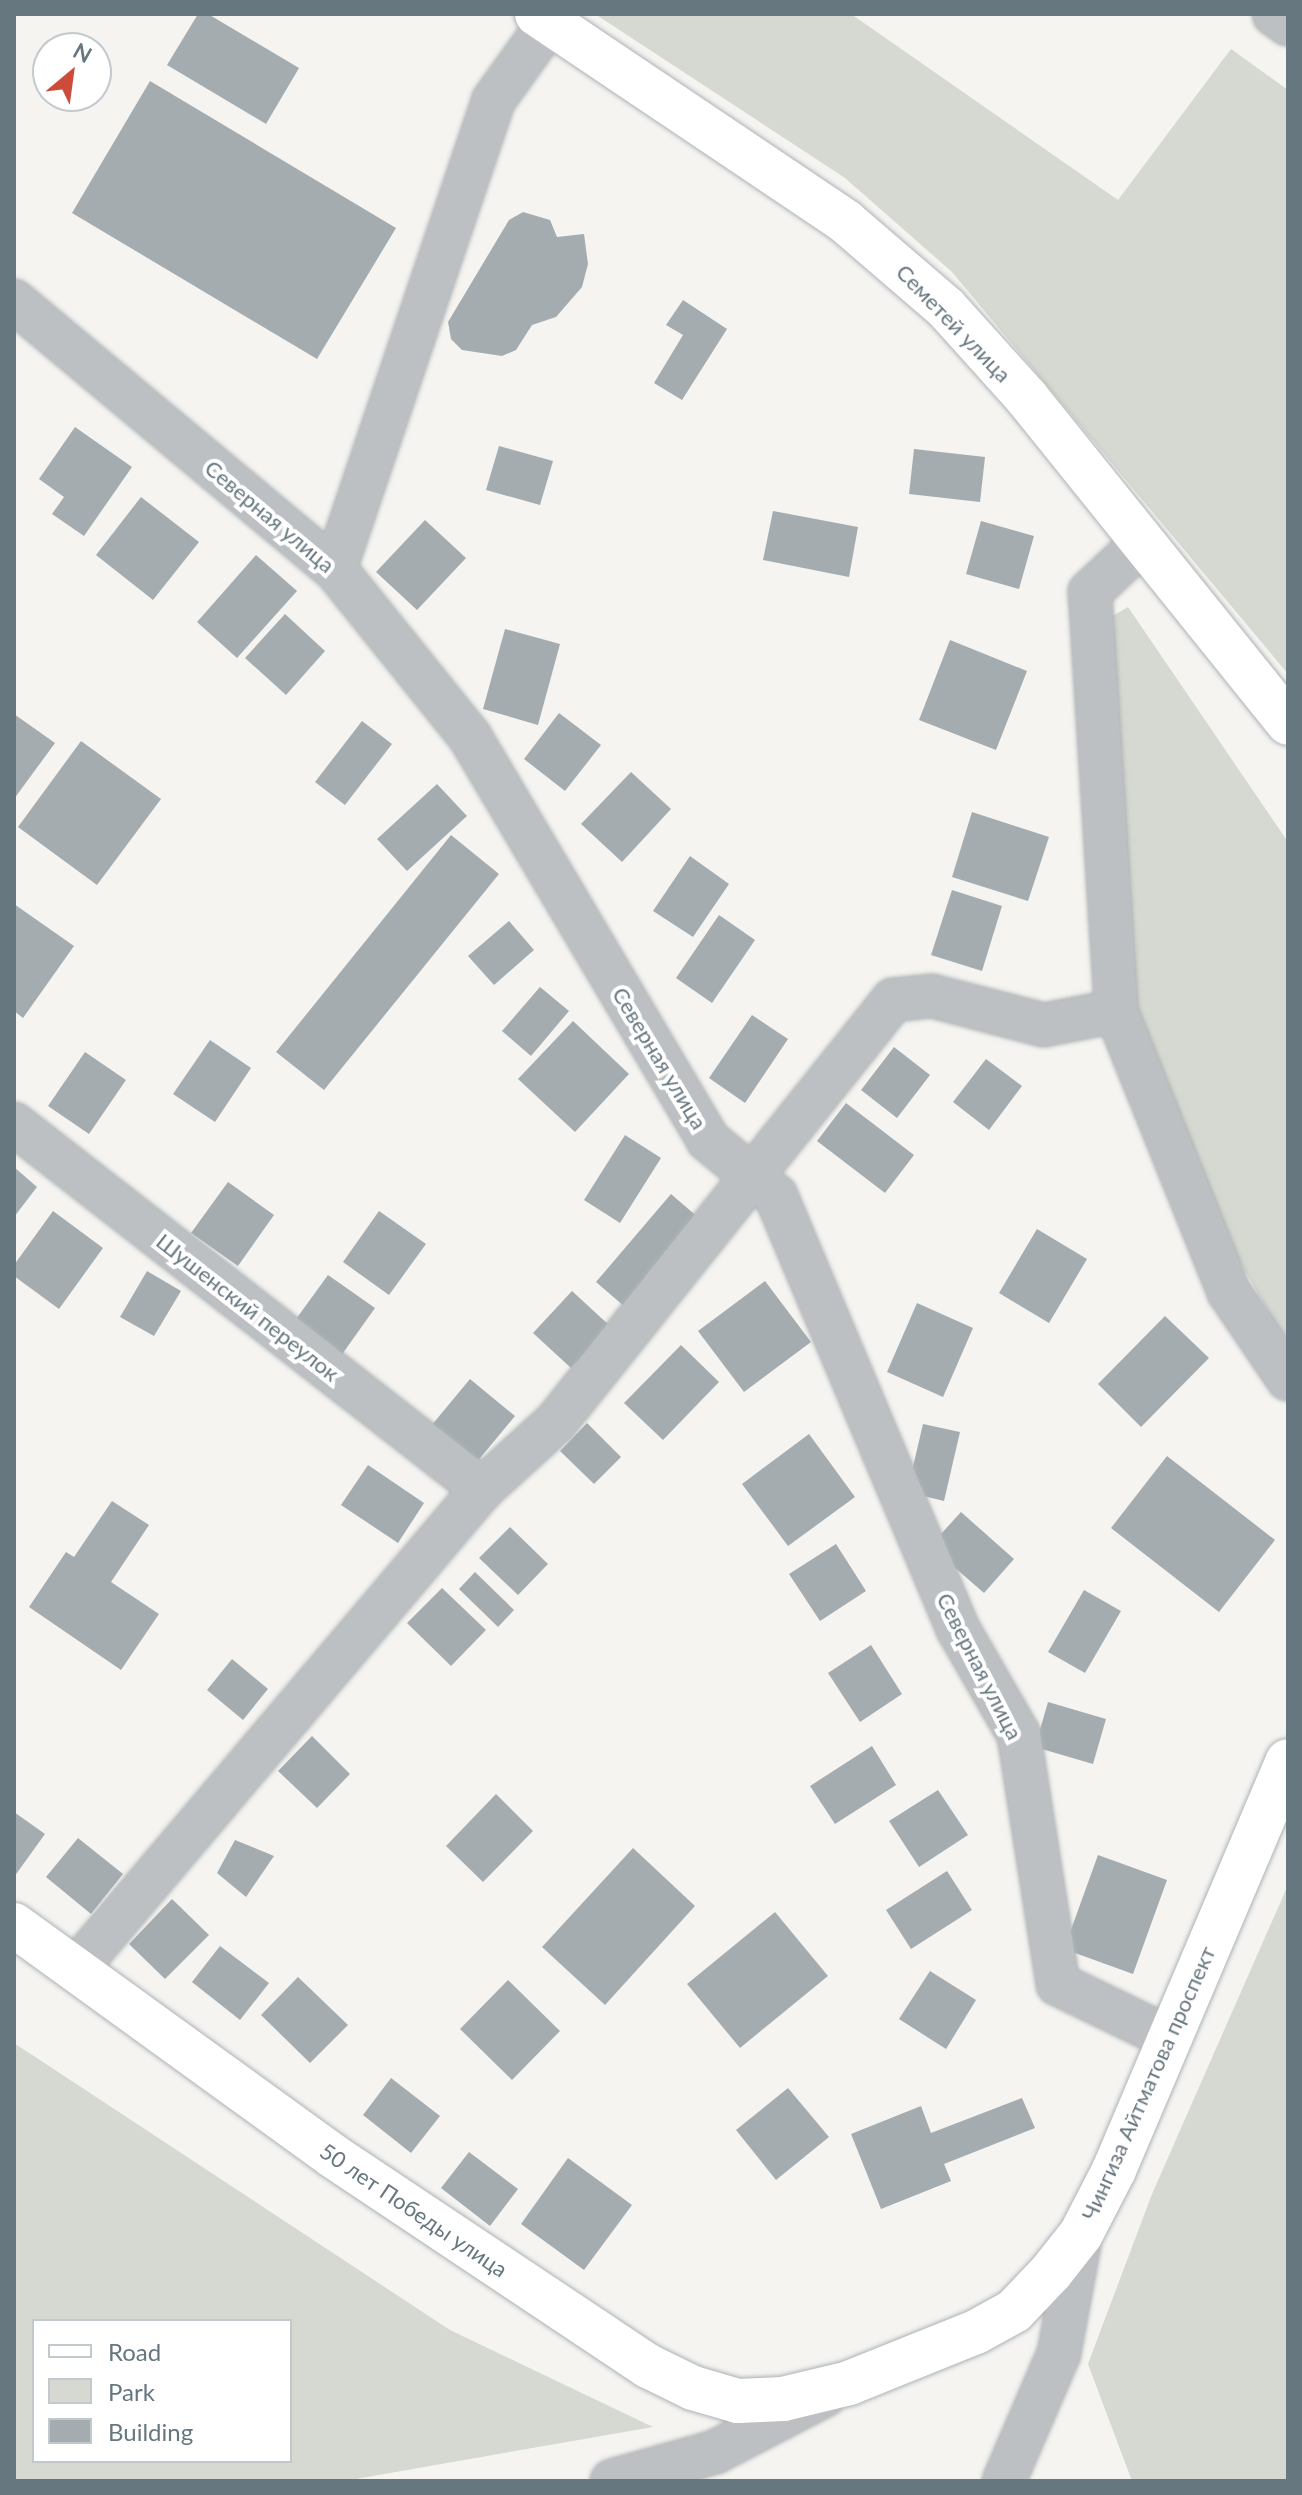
<!DOCTYPE html>
<meta charset="utf-8">
<style>
body{margin:0}
#map{position:relative;width:1302px;height:2495px;overflow:hidden;background:#f5f4f1;font-family:Lato,sans-serif}
div>[style]{position:absolute}
.green>*{inset:0;background:#d5d9d1}
.building>*{inset:0;background:#a4acb0}
.roads{filter:drop-shadow(0 0 2px #aeb3b5) drop-shadow(0 0 2px #aeb3b5)}
.minor>*{height:42px;margin:-21px;padding:0 21px;transform-origin:21px;border-radius:21px;background:#bcc0c3}
.major>*{height:44px;margin:-22px;padding:0 22px;transform-origin:22px;border-radius:22px;background:#fff}
span{translate:-50% -50%;white-space:nowrap;text-align:center;line-height:1.15;-webkit-text-stroke:8px #fff;paint-order:stroke}
.street-label{font-size:22px;color:#67777f}
.frame{position:absolute;inset:0;border:16px solid #67777f;pointer-events:none}
.legend{position:absolute;left:32px;top:2319px;width:260px;height:144px;box-sizing:border-box;background:#fff;border:2px solid #c2c9cc;margin:0;padding:10px 14px;list-style:none;font-size:24px;color:#67777f}
.legend li{display:flex;align-items:center;gap:16px;height:40px}
.legend b{width:40px;border:2px solid #c2c9cc}
.north{position:absolute;left:32px;top:32px;width:80px;height:80px;box-sizing:border-box;background:#fff;border:2px solid #c2c9cc;border-radius:50%;rotate:29deg;font-size:22px;font-weight:700;line-height:32px;text-align:center;color:#67777f}
.north::after{content:'';display:block;margin:auto;width:28px;height:36px;background:#cd4c39;clip-path:polygon(50% 0,100% 100%,50% 72%,0 100%)}
</style>
<div id="map">
<div class="green">
<div style="clip-path:polygon(595px 14px,851px 14px,1118px 200px,1231px 49px,1288px 90px,1288px 674px,952px 272px,845px 178px)"></div>
<div style="clip-path:polygon(1128px 607px,1288px 842px,1288px 1346px,1209px 1208px,1135px 1015px,1111px 617px)"></div>
<div style="clip-path:polygon(1288px 1885px,1288px 2481px,1132px 2481px,1088px 2364px,1152px 2194px)"></div>
<div style="clip-path:polygon(evenodd,14px 2043px,450px 2330px,653px 2427px,344px 2481px,14px 2481px,14px 2043px,34px 2321px,290px 2321px,290px 2461px,34px 2461px,34px 2321px)"></div>
</div>
<div class="building">
<div style="clip-path:polygon(198px 14px,208px 14px,299px 68px,266px 124px,167px 65px)"></div>
<div style="clip-path:polygon(150px 81px,396px 228px,317px 359px,72px 213px)"></div>
<div style="clip-path:polygon(523px 212px,550px 220px,557px 237px,584px 234px,588px 264px,582px 287px,556px 317px,532px 325px,516px 350px,502px 356px,462px 350px,451px 339px,448px 322px,509px 220px)"></div>
<div style="clip-path:polygon(683px 300px,727px 329px,682px 400px,654px 383px,683px 335px,666px 325px)"></div>
<div style="clip-path:polygon(75px 427px,132px 467px,84px 536px,52px 514px,64px 497px,39px 479px)"></div>
<div style="clip-path:polygon(499px 446px,553px 461px,540px 505px,486px 490px)"></div>
<div style="clip-path:polygon(914px 449px,985px 457px,980px 502px,909px 494px)"></div>
<div style="clip-path:polygon(141px 497px,199px 542px,153px 600px,96px 555px)"></div>
<div style="clip-path:polygon(773px 511px,858px 527px,849px 577px,763px 560px)"></div>
<div style="clip-path:polygon(425px 520px,466px 558px,417px 610px,376px 572px)"></div>
<div style="clip-path:polygon(981px 521px,1034px 536px,1019px 589px,966px 574px)"></div>
<div style="clip-path:polygon(256px 555px,297px 591px,237px 658px,197px 622px)"></div>
<div style="clip-path:polygon(285px 614px,325px 651px,286px 695px,245px 658px)"></div>
<div style="clip-path:polygon(505px 629px,560px 644px,538px 725px,483px 709px)"></div>
<div style="clip-path:polygon(950px 640px,1027px 671px,996px 750px,919px 720px)"></div>
<div style="clip-path:polygon(559px 713px,601px 745px,565px 791px,524px 759px)"></div>
<div style="clip-path:polygon(14px 714px,55px 743px,14px 799px)"></div>
<div style="clip-path:polygon(362px 721px,392px 744px,345px 805px,315px 782px)"></div>
<div style="clip-path:polygon(81px 741px,161px 799px,97px 885px,18px 827px)"></div>
<div style="clip-path:polygon(631px 772px,671px 809px,622px 862px,581px 824px)"></div>
<div style="clip-path:polygon(437px 784px,467px 816px,407px 871px,377px 839px)"></div>
<div style="clip-path:polygon(972px 812px,1049px 837px,1028px 901px,952px 877px)"></div>
<div style="clip-path:polygon(451px 835px,499px 874px,324px 1090px,276px 1052px)"></div>
<div style="clip-path:polygon(690px 856px,729px 884px,693px 937px,653px 911px)"></div>
<div style="clip-path:polygon(952px 890px,1002px 906px,982px 971px,931px 955px)"></div>
<div style="clip-path:polygon(14px 904px,74px 946px,23px 1018px,14px 1011px)"></div>
<div style="clip-path:polygon(719px 915px,755px 940px,712px 1003px,676px 978px)"></div>
<div style="clip-path:polygon(509px 921px,534px 950px,494px 985px,468px 956px)"></div>
<div style="clip-path:polygon(540px 987px,569px 1011px,531px 1056px,502px 1031px)"></div>
<div style="clip-path:polygon(752px 1015px,788px 1039px,745px 1103px,709px 1078px)"></div>
<div style="clip-path:polygon(573px 1021px,629px 1074px,575px 1132px,518px 1079px)"></div>
<div style="clip-path:polygon(210px 1040px,251px 1068px,215px 1122px,173px 1094px)"></div>
<div style="clip-path:polygon(894px 1047px,930px 1075px,897px 1118px,861px 1090px)"></div>
<div style="clip-path:polygon(85px 1052px,126px 1080px,89px 1134px,48px 1106px)"></div>
<div style="clip-path:polygon(986px 1059px,1022px 1086px,989px 1130px,953px 1102px)"></div>
<div style="clip-path:polygon(846px 1103px,914px 1155px,885px 1193px,817px 1141px)"></div>
<div style="clip-path:polygon(625px 1135px,661px 1158px,620px 1223px,584px 1200px)"></div>
<div style="clip-path:polygon(14px 1167px,37px 1187px,14px 1217px)"></div>
<div style="clip-path:polygon(228px 1182px,274px 1215px,238px 1266px,191px 1233px)"></div>
<div style="clip-path:polygon(671px 1194px,700px 1219px,625px 1307px,596px 1282px)"></div>
<div style="clip-path:polygon(53px 1211px,103px 1248px,59px 1309px,14px 1276px,14px 1265px)"></div>
<div style="clip-path:polygon(379px 1211px,426px 1244px,389px 1295px,343px 1262px)"></div>
<div style="clip-path:polygon(1037px 1229px,1087px 1259px,1049px 1323px,999px 1293px)"></div>
<div style="clip-path:polygon(147px 1271px,181px 1291px,154px 1336px,120px 1317px)"></div>
<div style="clip-path:polygon(328px 1275px,375px 1308px,338px 1360px,291px 1326px)"></div>
<div style="clip-path:polygon(765px 1281px,811px 1342px,744px 1392px,698px 1331px)"></div>
<div style="clip-path:polygon(572px 1291px,610px 1326px,571px 1368px,533px 1333px)"></div>
<div style="clip-path:polygon(917px 1303px,973px 1328px,943px 1397px,887px 1372px)"></div>
<div style="clip-path:polygon(1165px 1316px,1209px 1358px,1141px 1427px,1098px 1384px)"></div>
<div style="clip-path:polygon(681px 1345px,719px 1382px,663px 1440px,624px 1403px)"></div>
<div style="clip-path:polygon(470px 1379px,515px 1416px,471px 1469px,426px 1432px)"></div>
<div style="clip-path:polygon(587px 1423px,621px 1457px,594px 1484px,560px 1451px)"></div>
<div style="clip-path:polygon(923px 1424px,960px 1432px,944px 1501px,907px 1492px)"></div>
<div style="clip-path:polygon(809px 1434px,855px 1497px,788px 1546px,742px 1484px)"></div>
<div style="clip-path:polygon(1167px 1456px,1275px 1540px,1219px 1612px,1111px 1528px)"></div>
<div style="clip-path:polygon(368px 1465px,424px 1503px,398px 1543px,341px 1505px)"></div>
<div style="clip-path:polygon(112px 1501px,149px 1525px,111px 1582px,159px 1614px,121px 1670px,29px 1607px,66px 1552px,74px 1557px)"></div>
<div style="clip-path:polygon(961px 1512px,1014px 1559px,984px 1593px,930px 1546px)"></div>
<div style="clip-path:polygon(510px 1527px,548px 1564px,518px 1595px,479px 1558px)"></div>
<div style="clip-path:polygon(836px 1544px,866px 1591px,820px 1621px,789px 1574px)"></div>
<div style="clip-path:polygon(475px 1572px,514px 1610px,498px 1627px,459px 1589px)"></div>
<div style="clip-path:polygon(442px 1588px,486px 1630px,451px 1666px,407px 1623px)"></div>
<div style="clip-path:polygon(1084px 1590px,1121px 1611px,1085px 1673px,1048px 1652px)"></div>
<div style="clip-path:polygon(871px 1645px,902px 1694px,860px 1722px,828px 1673px)"></div>
<div style="clip-path:polygon(232px 1659px,268px 1689px,243px 1720px,207px 1690px)"></div>
<div style="clip-path:polygon(1048px 1702px,1106px 1719px,1093px 1764px,1035px 1747px)"></div>
<div style="clip-path:polygon(312px 1736px,350px 1774px,317px 1808px,278px 1771px)"></div>
<div style="clip-path:polygon(872px 1746px,896px 1785px,835px 1824px,810px 1786px)"></div>
<div style="clip-path:polygon(938px 1790px,968px 1835px,919px 1867px,889px 1821px)"></div>
<div style="clip-path:polygon(496px 1794px,533px 1831px,483px 1882px,446px 1846px)"></div>
<div style="clip-path:polygon(14px 1812px,45px 1834px,14px 1877px)"></div>
<div style="clip-path:polygon(78px 1838px,123px 1874px,91px 1914px,46px 1877px)"></div>
<div style="clip-path:polygon(235px 1840px,274px 1856px,246px 1897px,217px 1873px)"></div>
<div style="clip-path:polygon(633px 1848px,695px 1906px,605px 2005px,542px 1947px)"></div>
<div style="clip-path:polygon(1098px 1855px,1167px 1880px,1133px 1974px,1064px 1949px)"></div>
<div style="clip-path:polygon(947px 1871px,972px 1910px,911px 1949px,886px 1910px)"></div>
<div style="clip-path:polygon(172px 1899px,209px 1935px,165px 1979px,129px 1944px)"></div>
<div style="clip-path:polygon(775px 1912px,828px 1976px,740px 2048px,687px 1984px)"></div>
<div style="clip-path:polygon(220px 1946px,269px 1983px,240px 2020px,192px 1982px)"></div>
<div style="clip-path:polygon(930px 1971px,976px 2000px,946px 2049px,899px 2019px)"></div>
<div style="clip-path:polygon(298px 1977px,348px 2025px,310px 2063px,261px 2015px)"></div>
<div style="clip-path:polygon(508px 1980px,560px 2031px,512px 2080px,460px 2029px)"></div>
<div style="clip-path:polygon(391px 2078px,440px 2116px,411px 2153px,363px 2115px)"></div>
<div style="clip-path:polygon(788px 2088px,829px 2137px,776px 2180px,736px 2130px)"></div>
<div style="clip-path:polygon(1022px 2098px,1035px 2128px,944px 2164px,951px 2181px,881px 2209px,851px 2134px,921px 2106px,931px 2133px)"></div>
<div style="clip-path:polygon(469px 2152px,518px 2189px,490px 2226px,441px 2188px)"></div>
<div style="clip-path:polygon(568px 2158px,632px 2205px,584px 2270px,521px 2224px)"></div>
</div>
<div class="roads">
<div class="minor">
<div style="left:1274px;top:14px;width:17px;rotate:36deg"></div>
<div style="left:14px;top:301px;width:418px;rotate:39.9deg"></div>
<div style="left:335px;top:569px;width:216px;rotate:51.2deg"></div>
<div style="left:470px;top:737px;width:468px;rotate:59.4deg"></div>
<div style="left:708px;top:1140px;width:88px;rotate:39.5deg"></div>
<div style="left:776px;top:1196px;width:470px;rotate:67.2deg"></div>
<div style="left:958px;top:1629px;width:122px;rotate:60.1deg"></div>
<div style="left:1019px;top:1735px;width:252px;rotate:81.1deg"></div>
<div style="left:1058px;top:1984px;width:123px;rotate:25.9deg"></div>
<div style="left:1143px;top:542px;width:73px;rotate:136.7deg"></div>
<div style="left:1090px;top:592px;width:420px;rotate:86.4deg"></div>
<div style="left:1116px;top:1011px;width:303px;rotate:68.1deg"></div>
<div style="left:1229px;top:1292px;width:105px;rotate:55.9deg"></div>
<div style="left:335px;top:569px;width:494px;rotate:-71.3deg"></div>
<div style="left:493px;top:101px;width:96px;rotate:-54.3deg"></div>
<div style="left:14px;top:1124px;width:594px;rotate:37.95deg"></div>
<div style="left:75px;top:1970px;width:630px;rotate:-49.76deg"></div>
<div style="left:482px;top:1489px;width:100px;rotate:-42.2deg"></div>
<div style="left:556px;top:1422px;width:540px;rotate:-51.39deg"></div>
<div style="left:893px;top:1000px;width:39px;rotate:-6deg"></div>
<div style="left:932px;top:996px;width:116px;rotate:14.5deg"></div>
<div style="left:1044px;top:1025px;width:73px;rotate:-11deg"></div>
<div style="left:612px;top:2481px;width:107px;rotate:-15.7deg"></div>
<div style="left:715px;top:2452px;width:124px;rotate:-27.4deg"></div>
<div style="left:1004px;top:2481px;width:139px;rotate:-66.7deg"></div>
<div style="left:1059px;top:2353px;width:121px;rotate:-79.5deg"></div>
</div>
<div class="major">
<div style="left:537px;top:14px;width:372px;rotate:33.9deg"></div>
<div style="left:846px;top:222px;width:132px;rotate:40.7deg"></div>
<div style="left:946px;top:308px;width:121px;rotate:48deg"></div>
<div style="left:1027px;top:398px;width:417px;rotate:51.2deg"></div>
<div style="left:14px;top:1925px;width:394px;rotate:35.9deg"></div>
<div style="left:333px;top:2156px;width:379px;rotate:33.7deg"></div>
<div style="left:648px;top:2366px;width:50px;rotate:26.1deg"></div>
<div style="left:693px;top:2388px;width:47px;rotate:16.1deg"></div>
<div style="left:738px;top:2401px;width:45px;rotate:-2.5deg"></div>
<div style="left:783px;top:2399px;width:68px;rotate:-13.6deg"></div>
<div style="left:849px;top:2383px;width:137px;rotate:-21.9deg"></div>
<div style="left:976px;top:2332px;width:43px;rotate:-28.9deg"></div>
<div style="left:1014px;top:2311px;width:54px;rotate:-46.5deg"></div>
<div style="left:1051px;top:2272px;width:48px;rotate:-51.7deg"></div>
<div style="left:1081px;top:2234px;width:72px;rotate:-62.7deg"></div>
<div style="left:1114px;top:2170px;width:444px;rotate:-67deg"></div>
</div>
</div>
<div class="street-label">
<span style="left:954px;top:323px;rotate:46deg">Семетей улица</span>
<span style="left:270px;top:516px;rotate:40deg">Северная улица</span>
<span style="left:660px;top:1058px;rotate:59deg">Северная улица</span>
<span style="left:248px;top:1307px;rotate:38deg">Шушенский переулок</span>
<span style="left:980px;top:1666px;rotate:63deg">Северная улица</span>
<span style="left:1148px;top:2083px;rotate:-66deg">Чингиза Айтматова проспект</span>
<span style="left:414px;top:2210px;rotate:34deg">50 лет Победы улица</span>
</div>
<div class="frame"></div>
<ul class="legend">
<li><b style="height:10px;background:#fff"></b>Road</li>
<li><b style="height:22px;background:#d5d9d1"></b>Park</li>
<li><b style="height:22px;background:#a4acb0"></b>Building</li>
</ul>
<div class="north">N</div>
</div>
